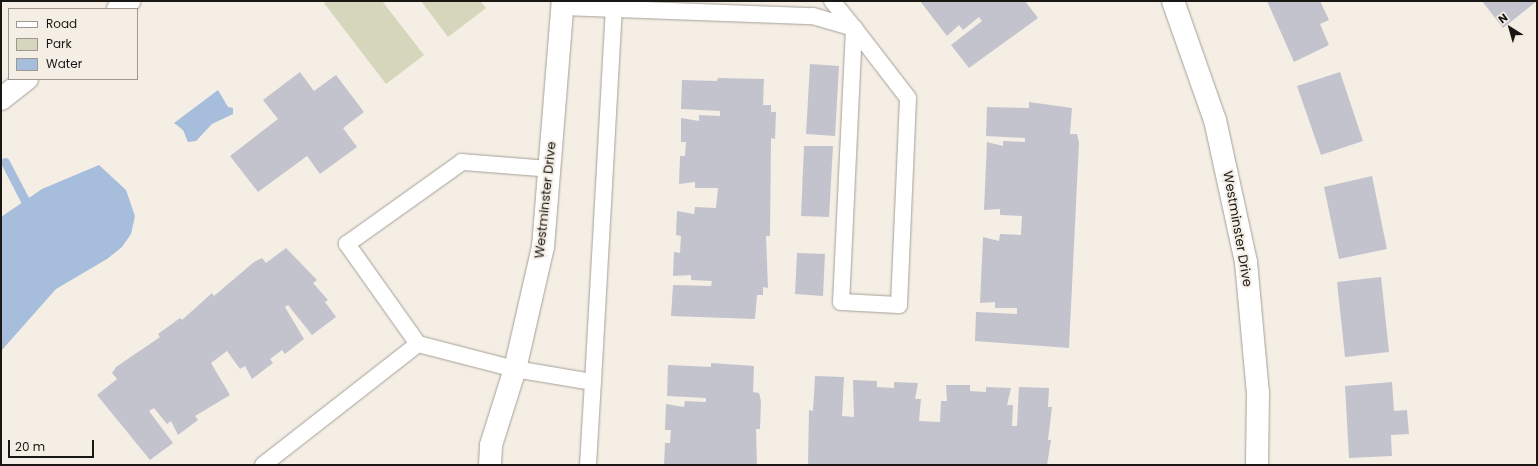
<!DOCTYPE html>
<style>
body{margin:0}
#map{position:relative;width:1538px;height:466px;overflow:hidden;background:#f4eee5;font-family:Poppins,sans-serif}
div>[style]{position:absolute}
.green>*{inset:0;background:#d5d6bc}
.water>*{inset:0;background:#a6bedc}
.stream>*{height:9px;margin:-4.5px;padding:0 4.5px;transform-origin:4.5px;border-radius:4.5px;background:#a6bedc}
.building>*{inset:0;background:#c3c3cd}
.roads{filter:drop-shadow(0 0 1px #a5a098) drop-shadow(0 0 1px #a5a098)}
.service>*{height:16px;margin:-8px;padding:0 8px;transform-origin:8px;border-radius:8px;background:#fff}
.minor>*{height:22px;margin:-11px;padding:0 11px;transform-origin:11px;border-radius:11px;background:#fff}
span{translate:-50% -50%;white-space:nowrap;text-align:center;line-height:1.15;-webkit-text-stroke:4px #f4eee5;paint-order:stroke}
.street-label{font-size:13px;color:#1a1815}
.frame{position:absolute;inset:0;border:2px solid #1a1815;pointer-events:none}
.legend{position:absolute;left:8px;top:8px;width:130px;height:72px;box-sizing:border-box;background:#f4eee5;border:1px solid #9d9892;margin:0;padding:5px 7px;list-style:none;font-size:12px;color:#1a1815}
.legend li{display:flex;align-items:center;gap:8px;height:20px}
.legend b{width:20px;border:1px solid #9d9892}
.north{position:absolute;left:1490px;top:8px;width:40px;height:40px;-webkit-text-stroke:3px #f4eee5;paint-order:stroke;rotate:323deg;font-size:11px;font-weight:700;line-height:16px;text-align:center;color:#1a1815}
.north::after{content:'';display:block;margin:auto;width:14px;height:18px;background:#1a1815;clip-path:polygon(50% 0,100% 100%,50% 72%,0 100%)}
.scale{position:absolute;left:8px;top:440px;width:86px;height:18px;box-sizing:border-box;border:2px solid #1a1815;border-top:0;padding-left:5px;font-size:12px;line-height:14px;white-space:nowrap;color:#1a1815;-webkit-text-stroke:3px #f4eee5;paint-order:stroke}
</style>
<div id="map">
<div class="green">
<div style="clip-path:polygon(327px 1px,382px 1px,424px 55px,386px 84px,324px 3px)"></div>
<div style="clip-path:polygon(421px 1px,480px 1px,486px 8px,448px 37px)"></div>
</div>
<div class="water">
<div style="clip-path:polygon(218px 90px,228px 107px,233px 108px,233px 114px,212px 124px,196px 141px,188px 142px,183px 130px,174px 123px)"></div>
<div style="clip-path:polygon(99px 165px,126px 190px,135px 216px,131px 234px,122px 247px,107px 259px,56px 289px,1px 351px,1px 217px,42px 189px)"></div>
</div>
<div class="stream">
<div style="left:5px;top:162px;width:54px;rotate:62.5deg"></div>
</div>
<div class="building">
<div style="clip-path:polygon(920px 1px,1025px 1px,1038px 18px,969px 68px,951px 45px,982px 21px,979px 17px,963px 30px,959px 25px,947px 36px)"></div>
<div style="clip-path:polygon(1267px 1px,1320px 1px,1329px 20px,1320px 24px,1329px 45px,1294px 62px)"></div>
<div style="clip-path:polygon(1482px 1px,1537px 1px,1503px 28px)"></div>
<div style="clip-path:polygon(810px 64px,839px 66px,835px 136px,806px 134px)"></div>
<div style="clip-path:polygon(300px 72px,314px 91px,336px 75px,364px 112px,343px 128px,357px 147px,320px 174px,307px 156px,258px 192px,230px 156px,278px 119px,263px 100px)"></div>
<div style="clip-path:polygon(1340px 72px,1363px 141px,1321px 155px,1297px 86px)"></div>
<div style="clip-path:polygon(718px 78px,764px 79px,763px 105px,771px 105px,771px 112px,776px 112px,775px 139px,771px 138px,770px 236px,766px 236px,768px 288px,763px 287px,763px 295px,757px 295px,755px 319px,671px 316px,673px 285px,711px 286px,712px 281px,691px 280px,691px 275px,673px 276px,674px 252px,680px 253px,681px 236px,676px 235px,677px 211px,694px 214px,695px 207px,716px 208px,718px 188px,695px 188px,695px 182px,679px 184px,680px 156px,685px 156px,686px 142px,681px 142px,681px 118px,699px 121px,699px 115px,720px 116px,720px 111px,681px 109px,682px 80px,717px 81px)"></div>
<div style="clip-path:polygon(1029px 102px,1072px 108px,1070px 134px,1077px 134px,1079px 142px,1069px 348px,975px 341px,976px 312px,1017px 314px,1017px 308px,995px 308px,995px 302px,980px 303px,983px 237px,999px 241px,1000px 234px,1021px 235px,1022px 216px,1000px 215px,1000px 209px,984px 210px,987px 142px,1003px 146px,1003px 141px,1025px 142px,1025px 138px,986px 136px,987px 107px,1029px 108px)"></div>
<div style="clip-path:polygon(804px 146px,833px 146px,829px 217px,801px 216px)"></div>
<div style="clip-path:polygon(1372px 176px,1387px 249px,1339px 259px,1324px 187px)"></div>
<div style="clip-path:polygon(286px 248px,317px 280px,313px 283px,328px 300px,325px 302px,336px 317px,312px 335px,288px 305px,285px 307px,304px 339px,285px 354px,282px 350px,270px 359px,273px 363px,252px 379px,245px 366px,240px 369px,227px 351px,211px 363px,230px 395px,195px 416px,198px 420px,178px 435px,171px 421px,167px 424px,154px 408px,149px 411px,173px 443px,150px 460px,97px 395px,117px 379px,112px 373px,116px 367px,160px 337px,158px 334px,180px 318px,182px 320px,212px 293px,214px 296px,254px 262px,262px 258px,266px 263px)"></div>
<div style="clip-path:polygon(797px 253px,825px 254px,823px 296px,795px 294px)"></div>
<div style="clip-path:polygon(1381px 277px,1389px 352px,1345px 357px,1337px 282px)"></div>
<div style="clip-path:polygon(711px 363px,754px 366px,753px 392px,759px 393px,761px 401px,760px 429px,756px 429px,757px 465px,664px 465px,665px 443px,670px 443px,671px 430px,665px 430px,666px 404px,684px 407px,685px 401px,706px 402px,706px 398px,667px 396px,668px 365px,711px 367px)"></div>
<div style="clip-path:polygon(815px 376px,844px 377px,842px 416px,854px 417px,853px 380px,877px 381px,877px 387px,894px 388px,894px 382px,918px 383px,915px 399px,921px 399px,919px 421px,940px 422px,941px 401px,947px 401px,946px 385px,970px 385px,970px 391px,986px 392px,986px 387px,1011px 388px,1007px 405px,1013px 405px,1012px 426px,1017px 426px,1019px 387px,1049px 388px,1048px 407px,1052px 407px,1048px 440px,1051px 440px,1047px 465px,808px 465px,809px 410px,813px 411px)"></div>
<div style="clip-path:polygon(1392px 382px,1394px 411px,1407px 410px,1409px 434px,1391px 435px,1392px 456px,1349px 458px,1345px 386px)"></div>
</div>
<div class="roads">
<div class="service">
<div style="left:563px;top:7px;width:250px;rotate:2.1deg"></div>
<div style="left:813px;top:16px;width:43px;rotate:16.3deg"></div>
<div style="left:854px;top:28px;width:274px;rotate:92.7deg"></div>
<div style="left:841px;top:302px;width:58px;rotate:3deg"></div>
<div style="left:899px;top:305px;width:207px;rotate:-87.5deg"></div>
<div style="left:908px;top:98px;width:88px;rotate:-127.6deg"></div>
<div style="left:854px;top:28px;width:35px;rotate:-129deg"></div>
<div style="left:418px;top:344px;width:123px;rotate:-125.4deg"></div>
<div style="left:347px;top:244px;width:141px;rotate:-35.5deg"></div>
<div style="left:462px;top:162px;width:89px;rotate:4.5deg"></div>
<div style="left:263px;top:465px;width:197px;rotate:-38deg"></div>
<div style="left:418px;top:344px;width:100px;rotate:14.5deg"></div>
<div style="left:515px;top:369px;width:79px;rotate:9.5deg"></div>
<div style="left:593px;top:382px;width:373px;rotate:-86.8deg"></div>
<div style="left:588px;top:465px;width:83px;rotate:-86.6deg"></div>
</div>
<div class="minor">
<div style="left:1173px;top:1px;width:126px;rotate:70.6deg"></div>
<div style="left:1215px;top:120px;width:145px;rotate:77.7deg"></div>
<div style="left:1246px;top:262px;width:132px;rotate:84.8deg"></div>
<div style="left:1258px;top:393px;width:72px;rotate:90.8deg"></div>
<div style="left:118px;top:9px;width:14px;rotate:-36deg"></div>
<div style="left:1px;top:99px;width:33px;rotate:-38deg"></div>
<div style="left:490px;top:465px;width:20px;rotate:-87deg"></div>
<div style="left:491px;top:445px;width:80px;rotate:-72.5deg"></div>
<div style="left:515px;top:369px;width:125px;rotate:-77.1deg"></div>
<div style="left:543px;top:247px;width:247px;rotate:-85.4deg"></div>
</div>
</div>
<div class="street-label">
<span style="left:546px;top:200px;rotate:-84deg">Westminster Drive</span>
<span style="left:1237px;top:229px;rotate:80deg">Westminster Drive</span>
</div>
<div class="frame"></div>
<ul class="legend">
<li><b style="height:5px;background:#fff"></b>Road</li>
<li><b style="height:11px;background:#d5d6bc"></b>Park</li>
<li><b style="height:11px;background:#a6bedc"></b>Water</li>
</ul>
<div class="north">N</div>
<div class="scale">20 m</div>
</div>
